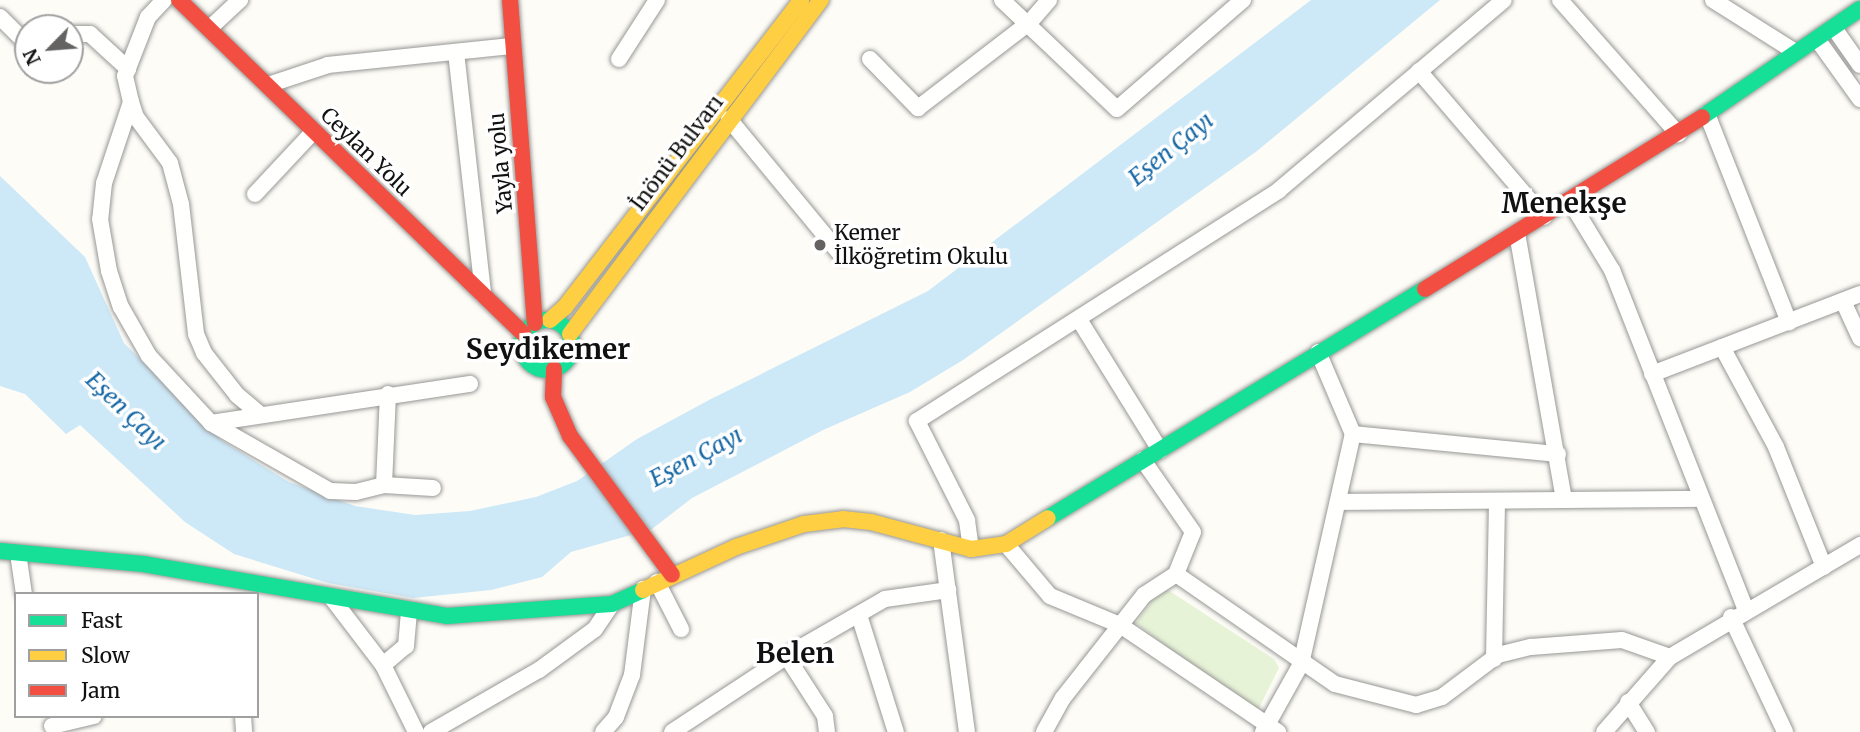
<!DOCTYPE html>
<meta charset="utf-8">
<style>
body{margin:0}
#map{position:relative;width:1860px;height:732px;overflow:hidden;background:#fdfcf7;font-family:Merriweather,serif}
div>[style]{position:absolute}
.green>*{inset:0;background:#e7f3d7}
.water>*{inset:0;background:#cde8f7}
.roads{filter:drop-shadow(0 0 2px #979795) drop-shadow(0 0 2px #979795)}
.street>*{height:16px;margin:-8px;padding:0 8px;transform-origin:8px;border-radius:8px;background:#fffffe}
.fast>*{height:16px;margin:-8px;padding:0 8px;transform-origin:8px;border-radius:8px;background:#16e098}
.fast>.ring{margin:-8px;padding:0;box-sizing:content-box;background:none;border:16px solid #16e098;border-radius:50%}
.slow>*{height:16px;margin:-8px;padding:0 8px;transform-origin:8px;border-radius:8px;background:#ffcf43}
.jam>*{height:16px;margin:-8px;padding:0 8px;transform-origin:8px;border-radius:8px;background:#f24e42}
.dots>*{width:19px;height:19px;translate:-50% -50%;box-sizing:border-box;border:4px solid #fff;border-radius:50%}
span{translate:-50% -50%;white-space:nowrap;text-align:center;line-height:1.15;-webkit-text-stroke:7px #fff;paint-order:stroke}
.street-label{font-size:21px;color:#111}
.poi-label{font-size:21px;color:#111}
.left{translate:0 -50%;text-align:left}
.water-label{font-size:23px;color:#1768a6;font-style:italic}
.district-label{font-size:28px;color:#111;font-weight:700}
.legend{position:absolute;left:14px;top:592px;width:245px;height:126px;box-sizing:border-box;background:#fff;border:2px solid #a0a0a0;margin:0;padding:9px 12px;list-style:none;font-size:21px;color:#111}
.legend li{display:flex;align-items:center;gap:14px;height:35px}
.legend b{width:35px;border:2px solid #a0a0a0}
.north{position:absolute;left:14px;top:14px;width:70px;height:70px;box-sizing:border-box;background:#fff;border:2px solid #a0a0a0;border-radius:50%;rotate:245deg;font-size:19px;font-weight:700;line-height:28px;text-align:center;color:#111}
.north::after{content:'';display:block;margin:auto;width:24px;height:32px;background:#646362;clip-path:polygon(50% 0,100% 100%,50% 72%,0 100%)}
</style>
<div id="map">
<div class="green">
<div style="clip-path:polygon(1168px 590px,1274px 659px,1279px 668px,1259px 708px,1250px 710px,1136px 623px,1158px 592px)"></div>
</div>
<div class="water">
<div style="clip-path:polygon(1311px 0,1440px 0,1257px 151px,963px 360px,910px 392px,823px 430px,692px 498px,652px 529px,571px 552px,542px 577px,491px 590px,413px 598px,328px 583px,234px 554px,185px 522px,80px 425px,66px 434px,25px 394px,0 386px,0 176px,85px 257px,124px 343px,221px 440px,289px 482px,355px 506px,415px 515px,470px 511px,536px 497px,577px 481px,637px 439px,709px 400px,928px 291px)"></div>
</div>
<div class="roads">
<div class="street">
<div style="left:164px;top:0;width:23px;rotate:133deg"></div>
<div style="left:148px;top:17px;width:63px;rotate:111.3deg"></div>
<div style="left:125px;top:76px;width:27px;rotate:77deg"></div>
<div style="left:131px;top:102px;width:16px;rotate:72deg"></div>
<div style="left:136px;top:117px;width:57px;rotate:53.5deg"></div>
<div style="left:170px;top:163px;width:42px;rotate:75deg"></div>
<div style="left:181px;top:204px;width:131px;rotate:83.4deg"></div>
<div style="left:196px;top:334px;width:21px;rotate:67deg"></div>
<div style="left:204px;top:353px;width:53px;rotate:51.8deg"></div>
<div style="left:237px;top:395px;width:31px;rotate:40deg"></div>
<div style="left:1002px;top:0;width:158px;rotate:43.5deg"></div>
<div style="left:1117px;top:109px;width:167px;rotate:-40.9deg"></div>
<div style="left:1560px;top:0;width:179px;rotate:48.6deg"></div>
<div style="left:1713px;top:0;width:96px;rotate:32.2deg"></div>
<div style="left:0;top:17px;width:30px;rotate:45deg"></div>
<div style="left:21px;top:38px;width:7px;rotate:-8deg"></div>
<div style="left:211px;top:27px;width:40px;rotate:-43deg"></div>
<div style="left:1834px;top:28px;width:45px;rotate:54.9deg"></div>
<div style="left:70px;top:34px;width:20px"></div>
<div style="left:90px;top:34px;width:52px;rotate:42.6deg"></div>
<div style="left:1817px;top:39px;width:74px;rotate:54.4deg"></div>
<div style="left:456px;top:52px;width:244px;rotate:83.6deg"></div>
<div style="left:619px;top:59px;width:70px;rotate:-57.2deg"></div>
<div style="left:870px;top:59px;width:69px;rotate:45.6deg"></div>
<div style="left:918px;top:108px;width:141px;rotate:-37.5deg"></div>
<div style="left:1030px;top:22px;width:29px;rotate:-49deg"></div>
<div style="left:1419px;top:71px;width:192px;rotate:49.4deg"></div>
<div style="left:271px;top:84px;width:60px;rotate:-18.4deg"></div>
<div style="left:328px;top:65px;width:186px;rotate:-5.9deg"></div>
<div style="left:131px;top:102px;width:85px;rotate:108.4deg"></div>
<div style="left:104px;top:183px;width:36px;rotate:96deg"></div>
<div style="left:100px;top:219px;width:53px;rotate:80.2deg"></div>
<div style="left:109px;top:271px;width:38px;rotate:72deg"></div>
<div style="left:121px;top:307px;width:56px;rotate:60.3deg"></div>
<div style="left:149px;top:356px;width:91px;rotate:47.2deg"></div>
<div style="left:211px;top:423px;width:137px;rotate:29.7deg"></div>
<div style="left:330px;top:491px;width:26px;rotate:2deg"></div>
<div style="left:356px;top:492px;width:29px;rotate:-14deg"></div>
<div style="left:384px;top:485px;width:49px;rotate:3.5deg"></div>
<div style="left:1707px;top:114px;width:224px;rotate:68.5deg"></div>
<div style="left:729px;top:119px;width:178px;rotate:50.5deg"></div>
<div style="left:255px;top:194px;width:86px;rotate:-46.9deg"></div>
<div style="left:1570px;top:201px;width:81px;rotate:58.7deg"></div>
<div style="left:1612px;top:270px;width:365px;rotate:68.5deg"></div>
<div style="left:1517px;top:233px;width:270px;rotate:80deg"></div>
<div style="left:1843px;top:301px;width:41px;rotate:65.3deg"></div>
<div style="left:1080px;top:321px;width:152px;rotate:58.2deg"></div>
<div style="left:1722px;top:347px;width:114px;rotate:61.6deg"></div>
<div style="left:1776px;top:447px;width:129px;rotate:68.2deg"></div>
<div style="left:1652px;top:374px;width:223px;rotate:-21deg"></div>
<div style="left:211px;top:423px;width:262px;rotate:-8.6deg"></div>
<div style="left:1353px;top:434px;width:206px;rotate:5.6deg"></div>
<div style="left:384px;top:485px;width:91px;rotate:-87.5deg"></div>
<div style="left:1341px;top:502px;width:360px;rotate:-0.5deg"></div>
<div style="left:941px;top:540px;width:194px;rotate:82.3deg"></div>
<div style="left:1006px;top:544px;width:68px;rotate:49.8deg"></div>
<div style="left:1050px;top:596px;width:76px;rotate:22.5deg"></div>
<div style="left:1120px;top:625px;width:191px;rotate:34.1deg"></div>
<div style="left:971px;top:549px;width:29px;rotate:-98deg"></div>
<div style="left:967px;top:520px;width:111px;rotate:-116.8deg"></div>
<div style="left:917px;top:421px;width:429px;rotate:-32.5deg"></div>
<div style="left:1279px;top:190px;width:294px;rotate:-40.2deg"></div>
<div style="left:18px;top:553px;width:41px;rotate:81.7deg"></div>
<div style="left:1176px;top:574px;width:193px;rotate:34.7deg"></div>
<div style="left:1335px;top:684px;width:84px;rotate:14.5deg"></div>
<div style="left:1416px;top:705px;width:27px;rotate:-17deg"></div>
<div style="left:1442px;top:697px;width:70px;rotate:-36.9deg"></div>
<div style="left:1498px;top:655px;width:34px;rotate:-14deg"></div>
<div style="left:1531px;top:647px;width:91px;rotate:-4.4deg"></div>
<div style="left:1622px;top:640px;width:51px;rotate:19.5deg"></div>
<div style="left:657px;top:582px;width:53px;rotate:62.9deg"></div>
<div style="left:331px;top:597px;width:86px;rotate:52.6deg"></div>
<div style="left:383px;top:665px;width:75px;rotate:63.8deg"></div>
<div style="left:859px;top:615px;width:123px;rotate:72.5deg"></div>
<div style="left:1731px;top:617px;width:127px;rotate:64.8deg"></div>
<div style="left:787px;top:657px;width:70px;rotate:57.2deg"></div>
<div style="left:825px;top:716px;width:16px;rotate:83deg"></div>
<div style="left:1494px;top:659px;width:158px;rotate:-88.9deg"></div>
<div style="left:383px;top:665px;width:30px;rotate:-40deg"></div>
<div style="left:406px;top:646px;width:34px;rotate:-85deg"></div>
<div style="left:1628px;top:702px;width:36px;rotate:58deg"></div>
<div style="left:243px;top:716px;width:16px;rotate:86deg"></div>
<div style="left:52px;top:726px;width:43px;rotate:-13.4deg"></div>
<div style="left:431px;top:732px;width:125px;rotate:-29.9deg"></div>
<div style="left:539px;top:670px;width:69px;rotate:-36.2deg"></div>
<div style="left:595px;top:629px;width:30px;rotate:-56deg"></div>
<div style="left:603px;top:732px;width:20px;rotate:-49deg"></div>
<div style="left:616px;top:717px;width:45px;rotate:-69.1deg"></div>
<div style="left:632px;top:675px;width:87px;rotate:-82.7deg"></div>
<div style="left:672px;top:732px;width:151px;rotate:-33.4deg"></div>
<div style="left:798px;top:649px;width:100px;rotate:-29.9deg"></div>
<div style="left:885px;top:599px;width:64px;rotate:-8.1deg"></div>
<div style="left:1044px;top:732px;width:39px;rotate:-61deg"></div>
<div style="left:1063px;top:698px;width:131px;rotate:-51.8deg"></div>
<div style="left:1144px;top:595px;width:38px;rotate:-33deg"></div>
<div style="left:1176px;top:574px;width:45px;rotate:-68deg"></div>
<div style="left:1193px;top:532px;width:88px;rotate:-124.8deg"></div>
<div style="left:1263px;top:732px;width:78px;rotate:-60.8deg"></div>
<div style="left:1301px;top:664px;width:236px;rotate:-77.3deg"></div>
<div style="left:1353px;top:434px;width:89px;rotate:-113.1deg"></div>
<div style="left:1604px;top:732px;width:100px;rotate:-48.7deg"></div>
<div style="left:1670px;top:657px;width:221px;rotate:-30.5deg"></div>
</div>
<div class="fast">
<div style="left:1702px;top:117px;width:191px;rotate:-34.4deg"></div>
<div class="ring" style="left:522px;top:320px;width:34px;height:34px"></div>
<div style="left:1048px;top:518px;width:441px;rotate:-31.3deg"></div>
<div style="left:0;top:551px;width:144px;rotate:5.2deg"></div>
<div style="left:143px;top:564px;width:308px;rotate:9.7deg"></div>
<div style="left:447px;top:616px;width:165px;rotate:-4.2deg"></div>
<div style="left:612px;top:604px;width:34px;rotate:-24deg"></div>
</div>
<div class="slow">
<div style="left:550px;top:320px;width:20px;rotate:-41deg"></div>
<div style="left:565px;top:307px;width:387px;rotate:-52.4deg"></div>
<div style="left:570px;top:334px;width:418px;rotate:-53.1deg"></div>
<div style="left:643px;top:590px;width:102px;rotate:-24.8deg"></div>
<div style="left:736px;top:547px;width:72px;rotate:-18.7deg"></div>
<div style="left:804px;top:524px;width:39px;rotate:-7deg"></div>
<div style="left:843px;top:519px;width:28px;rotate:6deg"></div>
<div style="left:871px;top:522px;width:104px;rotate:15.1deg"></div>
<div style="left:971px;top:549px;width:35px;rotate:-8deg"></div>
<div style="left:1006px;top:544px;width:49px;rotate:-31.8deg"></div>
</div>
<div class="jam">
<div style="left:179px;top:0;width:480px;rotate:44.1deg"></div>
<div style="left:510px;top:0;width:324px;rotate:85.6deg"></div>
<div style="left:1425px;top:289px;width:326px;rotate:-31.8deg"></div>
<div style="left:554px;top:369px;width:28px;rotate:92deg"></div>
<div style="left:553px;top:397px;width:43px;rotate:66.4deg"></div>
<div style="left:570px;top:436px;width:172px;rotate:53.7deg"></div>
</div>
</div>
<div class="dots">
<div style="left:820px;top:245px;background:#646362"></div>
</div>
<div class="street-label">
<span style="left:366px;top:152px;rotate:44deg">Ceylan Yolu</span>
<span style="left:677px;top:153px;rotate:-53deg">İnönü Bulvarı</span>
<span style="left:501px;top:163px;rotate:-95deg">Yayla yolu</span>
</div>
<div class="poi-label">
<span class="left" style="left:834px;top:245px">Kemer<br>İlköğretim Okulu</span>
</div>
<div class="water-label">
<span style="left:1171px;top:149px;rotate:-39deg">Eşen Çayı</span>
<span style="left:126px;top:411px;rotate:44deg">Eşen Çayı</span>
<span style="left:696px;top:457px;rotate:-28deg">Eşen Çayı</span>
</div>
<div class="district-label">
<span style="left:1564px;top:203px">Menekşe</span>
<span style="left:548px;top:349px">Seydikemer</span>
<span style="left:795px;top:653px">Belen</span>
</div>
<ul class="legend">
<li><b style="height:9px;background:#16e098"></b>Fast</li>
<li><b style="height:9px;background:#ffcf43"></b>Slow</li>
<li><b style="height:9px;background:#f24e42"></b>Jam</li>
</ul>
<div class="north">N</div>
</div>
